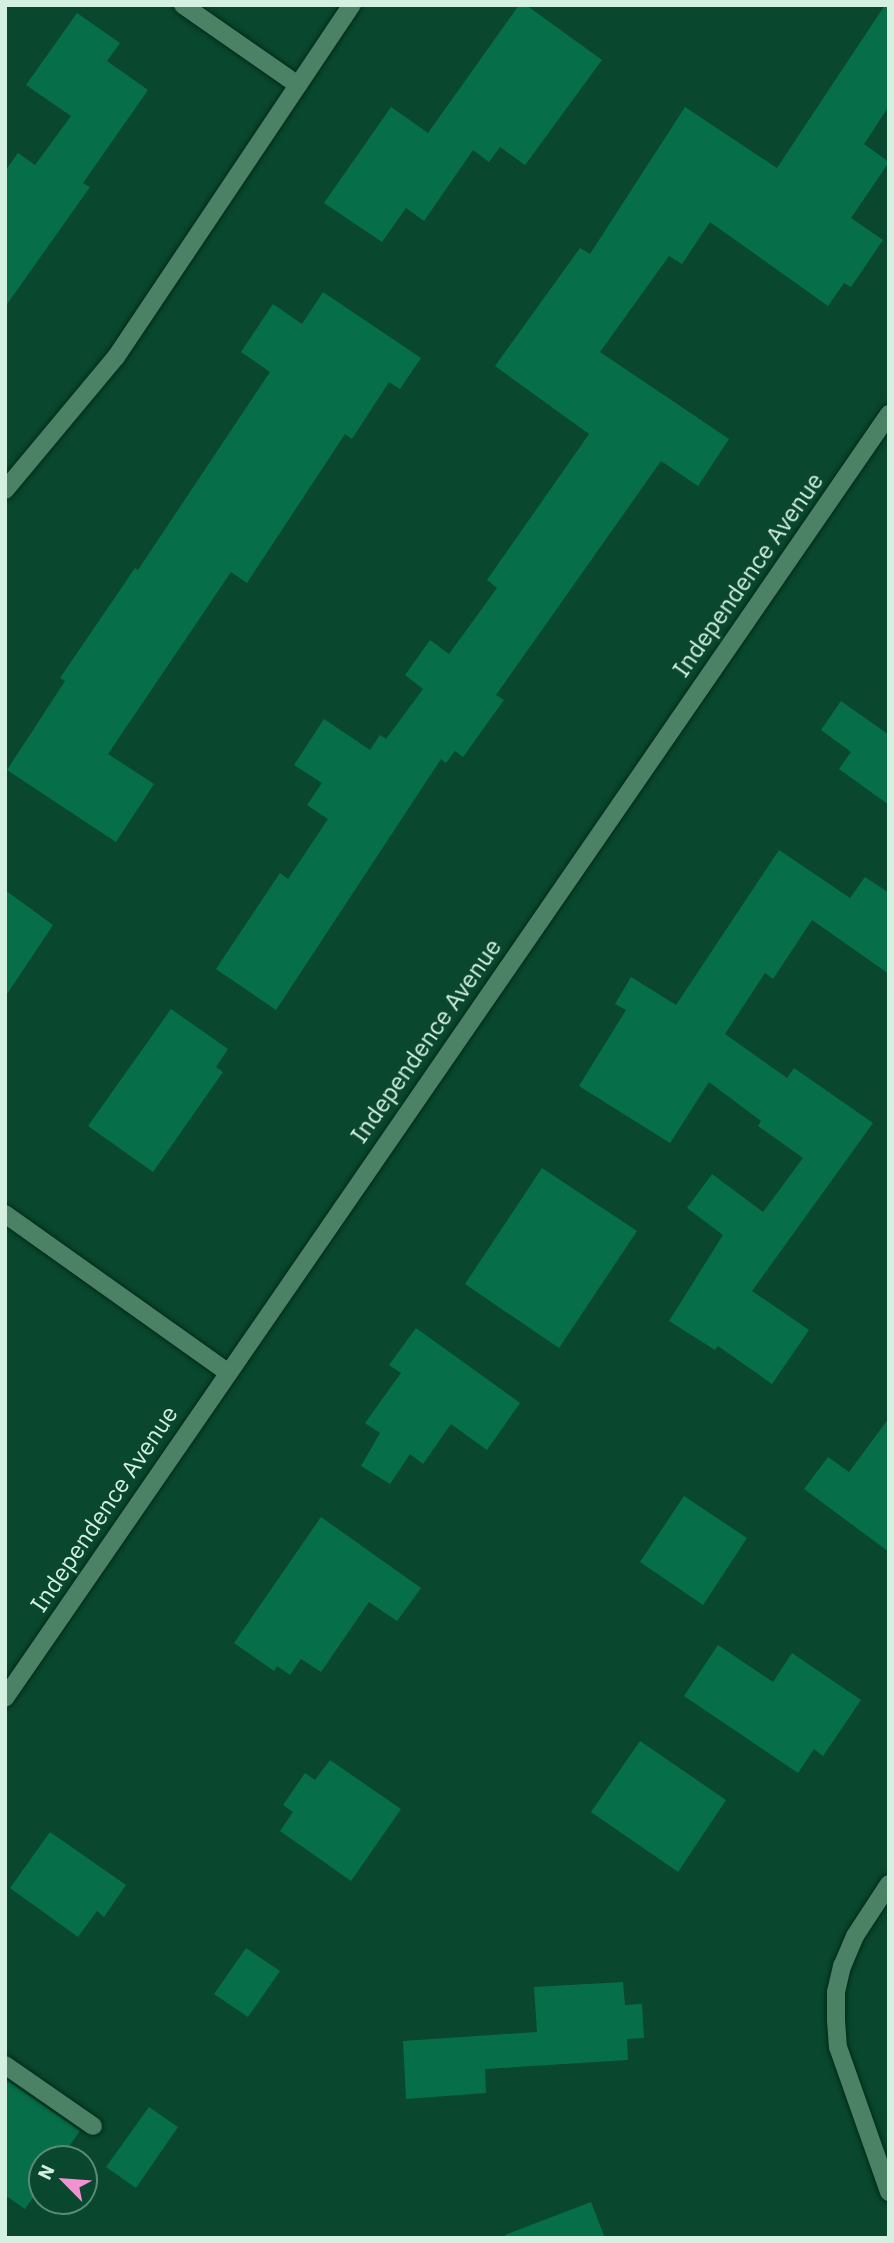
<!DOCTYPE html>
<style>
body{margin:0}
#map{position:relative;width:894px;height:2243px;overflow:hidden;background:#09472e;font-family:"IBM Plex Sans",sans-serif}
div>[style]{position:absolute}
.building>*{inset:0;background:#066f49}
.roads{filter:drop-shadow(0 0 2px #002a18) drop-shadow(0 0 2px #002a18)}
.minor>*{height:18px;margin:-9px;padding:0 9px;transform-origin:9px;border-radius:9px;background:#4b8266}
span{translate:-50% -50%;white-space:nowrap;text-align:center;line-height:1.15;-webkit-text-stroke:5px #09472e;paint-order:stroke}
.street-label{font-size:24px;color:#d4f0e0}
.frame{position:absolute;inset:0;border:7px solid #d4f0e0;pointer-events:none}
.north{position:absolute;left:28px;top:2145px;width:70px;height:70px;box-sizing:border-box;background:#09472e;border:2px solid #5a8b75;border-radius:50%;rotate:295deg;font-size:19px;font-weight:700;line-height:28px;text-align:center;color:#d4f0e0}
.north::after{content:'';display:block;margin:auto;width:24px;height:32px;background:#f491d3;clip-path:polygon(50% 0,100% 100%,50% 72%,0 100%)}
</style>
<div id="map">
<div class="building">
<div style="clip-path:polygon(519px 5px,526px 5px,602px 60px,525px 165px,500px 147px,489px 162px,473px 150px,424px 221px,406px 208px,382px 242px,324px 203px,391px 107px,428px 133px)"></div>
<div style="clip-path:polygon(885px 5px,889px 5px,889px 106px,864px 144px,889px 162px,851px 218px,883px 240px,851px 287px,844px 283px,828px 306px,710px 222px,682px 264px,669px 256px,600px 352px,729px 439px,698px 486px,661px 461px,496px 695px,504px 700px,463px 757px,455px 751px,446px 763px,441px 759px,276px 1010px,216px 969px,280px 873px,288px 879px,328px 819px,307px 805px,322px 783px,294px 765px,324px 719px,370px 750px,380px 735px,386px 739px,423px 689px,405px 675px,430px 640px,449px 654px,497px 588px,487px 580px,589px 434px,495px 366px,580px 248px,590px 254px,685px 107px,777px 168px)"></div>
<div style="clip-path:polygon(77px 13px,120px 43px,107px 61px,148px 90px,83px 183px,90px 187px,5px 307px,5px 171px,18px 153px,35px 165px,71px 116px,26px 85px)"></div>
<div style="clip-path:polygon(323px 292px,421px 358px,400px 389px,389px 382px,352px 439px,345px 434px,247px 583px,231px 572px,108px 754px,154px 784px,116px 842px,7px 770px,65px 681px,60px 678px,135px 568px,138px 570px,270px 372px,241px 352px,273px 304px,302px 324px)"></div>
<div style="clip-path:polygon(841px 701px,889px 735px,889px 805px,839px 769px,851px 752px,821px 730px)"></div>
<div style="clip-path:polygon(779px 850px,850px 898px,865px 877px,889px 893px,889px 974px,812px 920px,773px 979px,765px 973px,725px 1034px,787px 1078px,794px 1068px,873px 1123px,752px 1291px,809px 1330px,772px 1384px,718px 1346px,715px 1350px,669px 1321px,723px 1235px,687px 1208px,712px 1174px,763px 1212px,803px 1158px,758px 1126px,761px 1121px,709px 1082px,670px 1143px,579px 1086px,626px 1010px,615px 1004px,631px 977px,676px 1005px)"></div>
<div style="clip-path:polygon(5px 890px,53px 925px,5px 997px)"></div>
<div style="clip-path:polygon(171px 1009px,228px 1049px,216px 1067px,223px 1072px,153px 1172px,88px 1126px)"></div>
<div style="clip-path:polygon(542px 1168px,637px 1231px,559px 1348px,465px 1284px)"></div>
<div style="clip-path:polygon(416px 1328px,520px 1403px,487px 1450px,451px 1424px,423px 1464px,410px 1454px,390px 1484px,361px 1466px,380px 1433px,365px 1423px,401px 1373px,389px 1365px)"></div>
<div style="clip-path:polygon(889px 1418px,889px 1552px,804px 1489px,828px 1457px,849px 1472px)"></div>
<div style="clip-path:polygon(684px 1496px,747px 1538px,703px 1605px,640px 1562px)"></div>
<div style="clip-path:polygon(321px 1517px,421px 1588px,397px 1621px,369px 1602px,321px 1672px,301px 1659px,290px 1675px,277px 1666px,274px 1671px,234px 1643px)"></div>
<div style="clip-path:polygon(718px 1645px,773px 1682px,792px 1653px,861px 1700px,823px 1756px,814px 1749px,798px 1773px,684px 1696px)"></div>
<div style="clip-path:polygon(640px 1741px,726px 1800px,678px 1872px,591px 1812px)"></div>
<div style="clip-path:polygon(330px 1760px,401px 1809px,351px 1881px,280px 1831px,293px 1812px,283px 1805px,305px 1773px,315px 1780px)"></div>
<div style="clip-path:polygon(50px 1832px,126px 1885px,104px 1917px,97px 1911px,78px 1937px,10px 1888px)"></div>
<div style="clip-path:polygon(246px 1948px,280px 1971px,248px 2017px,214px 1994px)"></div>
<div style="clip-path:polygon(623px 1982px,625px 2005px,642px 2004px,644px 2038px,627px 2039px,628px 2060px,485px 2069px,486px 2093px,406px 2099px,403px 2041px,537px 2032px,534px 1987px)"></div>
<div style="clip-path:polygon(5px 2079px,80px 2131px,60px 2159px,42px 2159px,42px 2185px,25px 2209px,5px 2195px)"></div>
<div style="clip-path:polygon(149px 2107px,178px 2127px,136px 2188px,106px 2167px)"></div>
<div style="clip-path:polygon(591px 2202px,605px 2238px,506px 2238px,505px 2235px)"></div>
</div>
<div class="roads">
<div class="minor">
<div style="left:183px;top:5px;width:140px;rotate:34.8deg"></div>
<div style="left:5px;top:490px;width:173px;rotate:-50.2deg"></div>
<div style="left:116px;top:357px;width:424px;rotate:-56.2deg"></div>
<div style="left:5px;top:1214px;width:272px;rotate:35.4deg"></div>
<div style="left:5px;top:1698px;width:1559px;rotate:-55.45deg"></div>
<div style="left:889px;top:1884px;width:62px;rotate:123.2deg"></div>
<div style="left:855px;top:1936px;width:33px;rotate:113deg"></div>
<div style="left:842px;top:1966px;width:27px;rotate:103deg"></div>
<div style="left:836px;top:1992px;width:28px;rotate:90deg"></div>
<div style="left:836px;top:2020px;width:27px;rotate:86deg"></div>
<div style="left:838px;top:2047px;width:154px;rotate:70.6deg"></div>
<div style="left:5px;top:2065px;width:107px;rotate:34.7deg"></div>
</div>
</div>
<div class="street-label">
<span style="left:748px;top:575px;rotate:-55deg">Independence Avenue</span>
<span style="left:426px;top:1041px;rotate:-55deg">Independence Avenue</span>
<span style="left:104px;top:1509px;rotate:-56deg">Independence Avenue</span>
</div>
<div class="frame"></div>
<div class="north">N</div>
</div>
